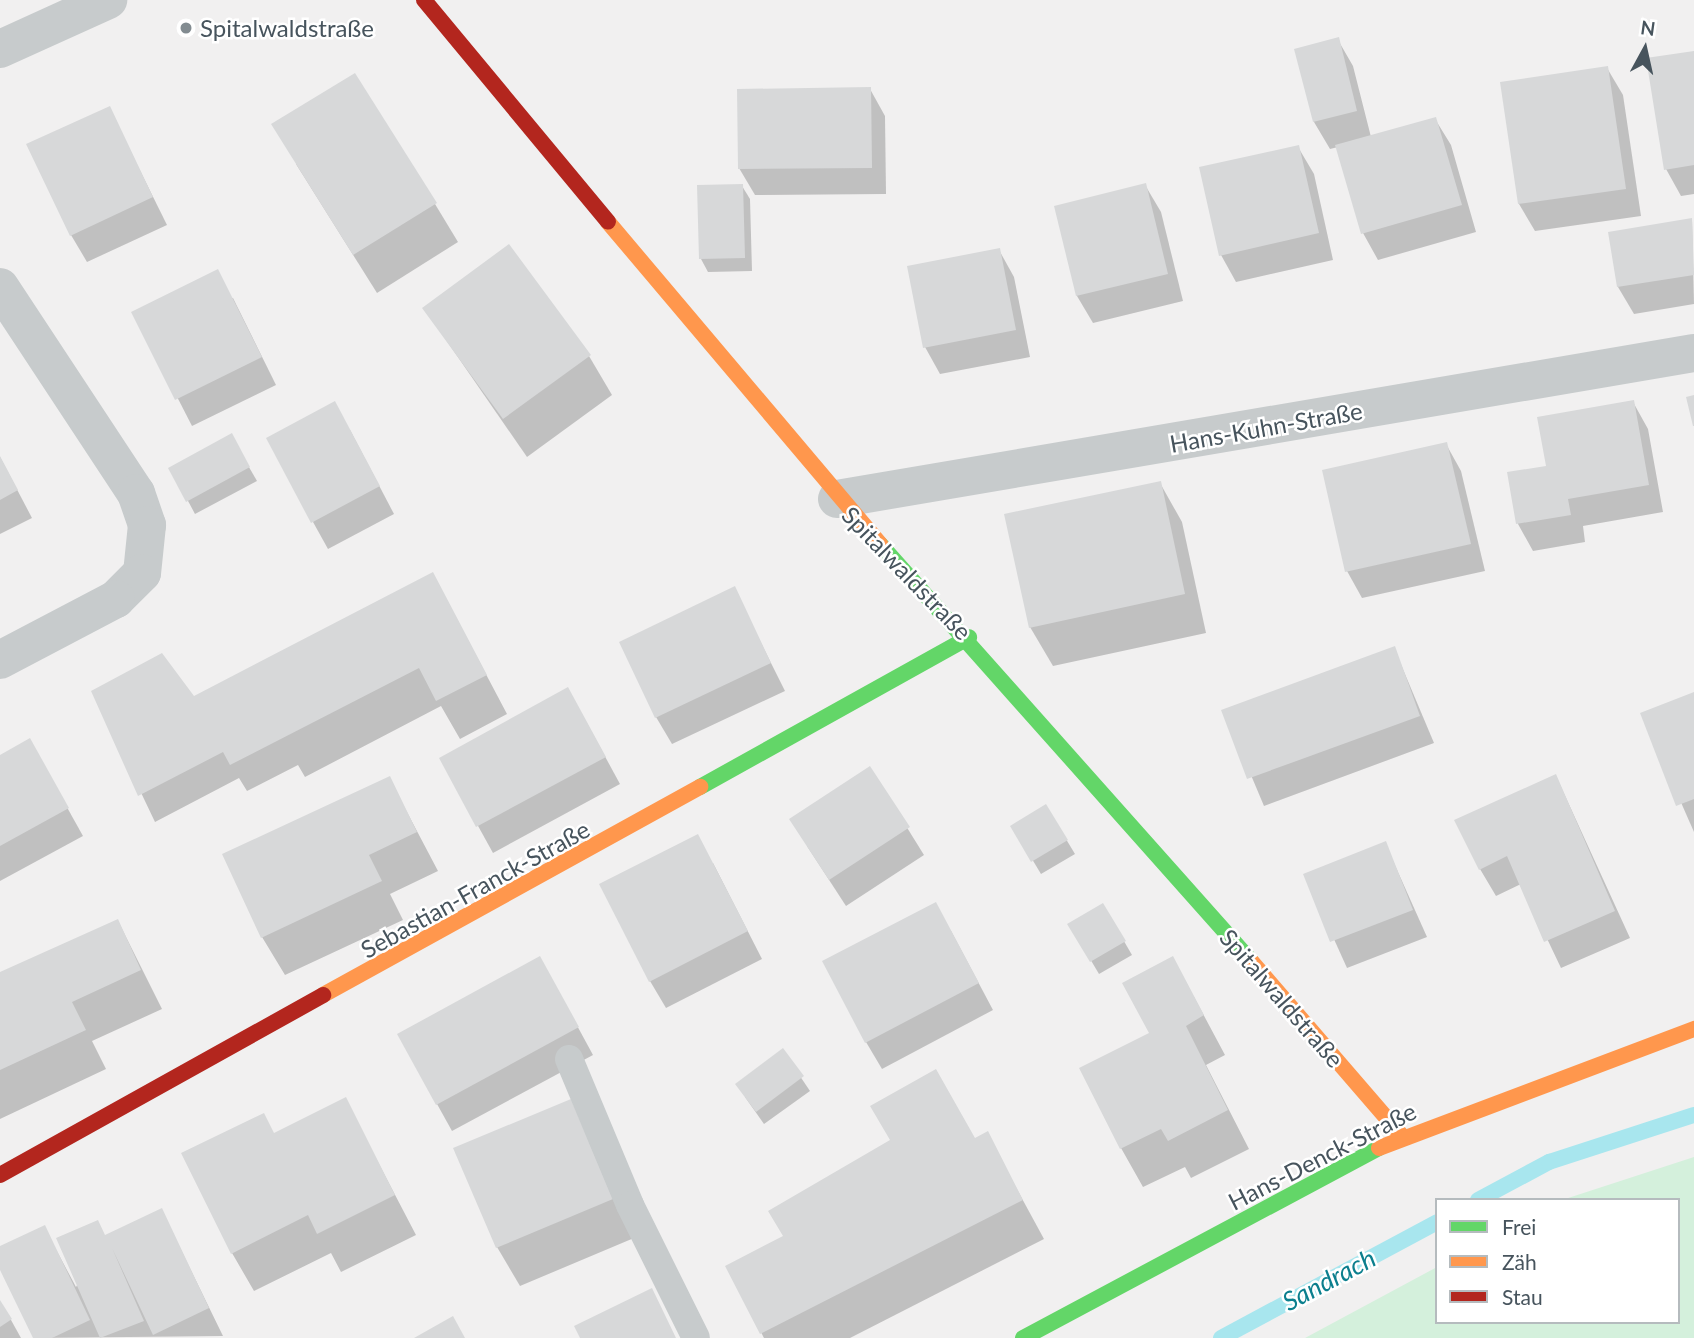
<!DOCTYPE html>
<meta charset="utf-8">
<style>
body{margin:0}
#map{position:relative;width:1694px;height:1338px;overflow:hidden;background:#f1f0f0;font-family:Lato,sans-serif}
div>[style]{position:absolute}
.green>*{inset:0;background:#d4f0dc}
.shadow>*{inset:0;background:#0003}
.stream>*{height:16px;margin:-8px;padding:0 8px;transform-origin:8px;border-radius:8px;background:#a8e6ee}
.building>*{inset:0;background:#d7d8d9}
.lane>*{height:28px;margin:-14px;padding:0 14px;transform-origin:14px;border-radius:14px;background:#c7cbcc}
.street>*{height:38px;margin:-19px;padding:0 19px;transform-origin:19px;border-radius:19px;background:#c7cbcc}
.fast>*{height:16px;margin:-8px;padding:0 8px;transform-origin:8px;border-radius:8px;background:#63d668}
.slow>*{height:16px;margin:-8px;padding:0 8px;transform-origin:8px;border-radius:8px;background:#ff974d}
.jam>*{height:16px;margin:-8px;padding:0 8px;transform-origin:8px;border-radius:8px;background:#b3261e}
.dots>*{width:19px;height:19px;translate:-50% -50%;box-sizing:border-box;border:4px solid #fff;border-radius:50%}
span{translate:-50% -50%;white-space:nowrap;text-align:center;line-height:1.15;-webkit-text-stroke:5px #fff;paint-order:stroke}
.poi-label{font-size:24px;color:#47545d}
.left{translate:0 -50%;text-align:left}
.street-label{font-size:24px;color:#47545d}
.water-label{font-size:26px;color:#0b7f8e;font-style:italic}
.legend{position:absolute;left:1435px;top:1198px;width:245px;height:126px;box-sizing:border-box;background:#fff;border:2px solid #b5bbbe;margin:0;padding:9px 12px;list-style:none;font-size:21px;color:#47545d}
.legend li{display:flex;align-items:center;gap:14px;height:35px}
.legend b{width:35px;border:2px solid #b5bbbe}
.north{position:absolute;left:1610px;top:14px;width:70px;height:70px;-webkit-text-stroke:5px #fff;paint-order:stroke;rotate:8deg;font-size:19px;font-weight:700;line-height:28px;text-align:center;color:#47545d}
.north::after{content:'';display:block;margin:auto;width:24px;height:32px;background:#47545d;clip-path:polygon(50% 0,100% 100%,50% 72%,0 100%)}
</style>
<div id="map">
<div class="green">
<div style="clip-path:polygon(1694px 1157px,1694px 1338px,1305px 1338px,1437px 1267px,1437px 1322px,1678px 1322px,1678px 1200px,1562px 1200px)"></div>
</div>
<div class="shadow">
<div style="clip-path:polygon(1338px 40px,1353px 66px,1371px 137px,1435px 119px,1451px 145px,1476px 232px,1378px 260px,1363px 233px,1338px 147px,1330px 149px,1314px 122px,1296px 50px)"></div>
<div style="clip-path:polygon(1694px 53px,1694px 194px,1681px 196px,1666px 169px)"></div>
<div style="clip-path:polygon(1607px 68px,1623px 95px,1641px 216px,1535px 231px,1519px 204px,1502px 83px)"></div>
<div style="clip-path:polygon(870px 89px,885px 116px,886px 194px,755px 195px,739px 168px)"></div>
<div style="clip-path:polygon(109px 108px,167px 225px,87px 262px,71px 235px)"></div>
<div style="clip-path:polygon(1298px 147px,1314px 174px,1333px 260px,1236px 282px,1221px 255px)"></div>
<div style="clip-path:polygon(296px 164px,435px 204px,458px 242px,377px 293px)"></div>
<div style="clip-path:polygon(1145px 185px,1161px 212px,1183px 301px,1093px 323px,1077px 296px,1056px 207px)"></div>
<div style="clip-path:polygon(742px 186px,750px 199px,752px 271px,708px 272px,701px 259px)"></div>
<div style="clip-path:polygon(1692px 220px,1694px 304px,1634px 314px,1618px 287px,1610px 233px)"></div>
<div style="clip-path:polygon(999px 250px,1014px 277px,1030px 357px,940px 374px,925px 347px)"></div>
<div style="clip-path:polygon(233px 298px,276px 385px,192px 426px,134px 313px)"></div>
<div style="clip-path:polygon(424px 308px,589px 356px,612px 395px,527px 457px)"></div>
<div style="clip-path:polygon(1633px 402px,1648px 429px,1663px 512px,1583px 526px,1585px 542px,1533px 551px,1518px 524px,1509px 473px,1548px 467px)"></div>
<div style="clip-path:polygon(350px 430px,394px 514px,328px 549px,313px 522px)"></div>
<div style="clip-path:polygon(231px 436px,257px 481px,195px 514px,171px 469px)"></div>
<div style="clip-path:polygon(1446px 444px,1461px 471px,1485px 571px,1362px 598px,1347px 571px)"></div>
<div style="clip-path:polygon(0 457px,32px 518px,0 534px)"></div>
<div style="clip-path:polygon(1160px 483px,1182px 522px,1206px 633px,1053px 666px,1030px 627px)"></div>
<div style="clip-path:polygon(433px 574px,507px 714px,460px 739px,441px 706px,305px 777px,298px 765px,247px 791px,239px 778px,155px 822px,93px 692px,193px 698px)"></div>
<div style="clip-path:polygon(734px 589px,785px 691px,672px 744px,656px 717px)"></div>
<div style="clip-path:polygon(1394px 648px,1434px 743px,1264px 806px,1224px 711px)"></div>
<div style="clip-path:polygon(1694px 694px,1694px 832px,1642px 714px)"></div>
<div style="clip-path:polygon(583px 716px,620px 784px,493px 853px,441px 759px)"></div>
<div style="clip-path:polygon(30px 741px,83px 836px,0 881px,0 757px)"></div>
<div style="clip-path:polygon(870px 768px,924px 855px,846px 906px,807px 846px)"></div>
<div style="clip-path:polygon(1556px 776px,1630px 938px,1561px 968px,1521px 884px,1496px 896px,1480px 869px)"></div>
<div style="clip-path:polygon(389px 778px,438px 871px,390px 894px,403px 920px,285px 975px,262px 937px)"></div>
<div style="clip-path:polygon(1046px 806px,1075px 854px,1041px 874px,1012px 826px)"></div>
<div style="clip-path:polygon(1385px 843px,1427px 937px,1347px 968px,1305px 875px)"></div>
<div style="clip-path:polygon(713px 863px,762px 959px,666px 1008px,650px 981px)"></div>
<div style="clip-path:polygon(1103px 905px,1132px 955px,1099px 974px,1070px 925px)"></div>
<div style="clip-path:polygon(118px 921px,162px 1009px,92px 1041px,106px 1069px,0 1119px,0 975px)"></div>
<div style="clip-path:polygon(951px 931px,993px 1010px,882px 1069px,866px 1042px)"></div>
<div style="clip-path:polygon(555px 985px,593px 1055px,452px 1131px,437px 1104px)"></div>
<div style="clip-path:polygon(1194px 997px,1225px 1055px,1206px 1065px,1249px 1149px,1191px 1178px,1185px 1167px,1143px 1187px,1121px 1148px)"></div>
<div style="clip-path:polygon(783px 1051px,810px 1091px,764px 1124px,745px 1097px)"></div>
<div style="clip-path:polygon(345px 1099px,416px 1235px,341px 1272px,331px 1253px,254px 1291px,232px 1253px,274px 1134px)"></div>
<div style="clip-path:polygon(570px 1101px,634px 1238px,520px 1286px,497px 1247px)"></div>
<div style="clip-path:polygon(987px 1134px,1044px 1239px,850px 1338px,764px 1338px,727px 1267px)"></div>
<div style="clip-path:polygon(162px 1211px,223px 1336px,35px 1338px,0 1266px,0 1248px,44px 1227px,76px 1287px,105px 1237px)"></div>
<div style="clip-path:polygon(0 1304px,11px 1320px,21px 1338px,0 1338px)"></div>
</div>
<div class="stream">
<div style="left:1478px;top:1200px;width:81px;rotate:-28.2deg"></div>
<div style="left:1549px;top:1162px;width:152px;rotate:-18deg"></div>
<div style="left:1221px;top:1338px;width:245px;rotate:-28.2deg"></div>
</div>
<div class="building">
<div style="clip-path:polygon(1339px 37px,1357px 111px,1313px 122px,1294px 49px)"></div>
<div style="clip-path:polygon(1694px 51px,1694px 165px,1664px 170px,1646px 58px)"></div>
<div style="clip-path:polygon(1608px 66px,1626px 189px,1518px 204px,1500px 82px)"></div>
<div style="clip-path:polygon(355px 73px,437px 203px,353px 255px,271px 124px)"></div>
<div style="clip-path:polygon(871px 87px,872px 168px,738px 169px,737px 89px)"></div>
<div style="clip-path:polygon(110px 106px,153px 197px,70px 236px,26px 144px)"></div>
<div style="clip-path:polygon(1436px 117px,1462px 205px,1361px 234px,1335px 145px)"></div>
<div style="clip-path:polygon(1299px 145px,1319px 233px,1219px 256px,1199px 167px)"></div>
<div style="clip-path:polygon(1146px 183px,1168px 274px,1076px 296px,1054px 206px)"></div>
<div style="clip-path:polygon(743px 184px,745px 258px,699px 259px,697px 185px)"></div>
<div style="clip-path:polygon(1692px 218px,1694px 275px,1617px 287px,1608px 232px)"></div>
<div style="clip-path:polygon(509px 244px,591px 355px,503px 419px,422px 308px)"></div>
<div style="clip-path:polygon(1000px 248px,1016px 330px,923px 348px,907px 266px)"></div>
<div style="clip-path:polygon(218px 269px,262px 357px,175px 400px,131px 312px)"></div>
<div style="clip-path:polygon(1694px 395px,1694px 426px,1693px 426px,1686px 397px)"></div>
<div style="clip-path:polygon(1634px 400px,1649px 485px,1568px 499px,1571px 515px,1516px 524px,1507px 472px,1546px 466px,1537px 417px)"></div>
<div style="clip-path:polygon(335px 401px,380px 486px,311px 523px,266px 438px)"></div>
<div style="clip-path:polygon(232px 433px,250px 467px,186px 502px,168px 468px)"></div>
<div style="clip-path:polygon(1447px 442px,1471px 544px,1345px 572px,1322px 470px)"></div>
<div style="clip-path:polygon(0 456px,18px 490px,0 500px)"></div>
<div style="clip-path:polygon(1161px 481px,1185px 594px,1029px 628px,1004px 514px)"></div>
<div style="clip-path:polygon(433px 572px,487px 675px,436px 701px,419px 668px,230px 765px,223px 752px,138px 796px,91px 691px,162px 653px,194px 696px)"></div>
<div style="clip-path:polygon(735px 586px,771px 663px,655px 718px,619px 642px)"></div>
<div style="clip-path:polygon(1395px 646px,1420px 716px,1247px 779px,1221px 710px)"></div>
<div style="clip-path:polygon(568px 687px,606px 757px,476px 827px,439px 758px)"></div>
<div style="clip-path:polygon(1694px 692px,1694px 799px,1676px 806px,1640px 713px)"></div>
<div style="clip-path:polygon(30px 738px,69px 808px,0 846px,0 755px)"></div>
<div style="clip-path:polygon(870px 766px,910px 827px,829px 880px,789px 819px)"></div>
<div style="clip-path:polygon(1556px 774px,1615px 911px,1544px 942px,1507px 856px,1479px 870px,1454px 820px)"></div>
<div style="clip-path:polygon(390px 776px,417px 832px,369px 855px,382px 881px,261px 938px,222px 854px)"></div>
<div style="clip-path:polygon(1046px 804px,1068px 840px,1031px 862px,1010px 826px)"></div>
<div style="clip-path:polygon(698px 834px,748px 931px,649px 982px,599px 884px)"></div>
<div style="clip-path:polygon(1386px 841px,1413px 910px,1330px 942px,1303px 874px)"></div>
<div style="clip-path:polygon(936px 902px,979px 983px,865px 1043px,822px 961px)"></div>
<div style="clip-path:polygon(1103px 903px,1126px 941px,1090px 962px,1067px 924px)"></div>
<div style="clip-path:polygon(118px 919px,141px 970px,72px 1002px,86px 1030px,0 1070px,0 972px)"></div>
<div style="clip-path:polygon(540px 956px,579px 1027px,436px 1105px,397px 1034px)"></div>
<div style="clip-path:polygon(1173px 956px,1204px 1015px,1186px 1026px,1228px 1110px,1168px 1141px,1161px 1129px,1120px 1149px,1079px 1068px,1149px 1033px,1122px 983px)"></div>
<div style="clip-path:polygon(783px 1048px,804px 1076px,756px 1112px,735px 1084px)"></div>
<div style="clip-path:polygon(936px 1069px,975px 1138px,988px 1131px,1023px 1200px,760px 1334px,725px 1266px,783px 1236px,768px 1211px,890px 1140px,870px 1106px)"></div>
<div style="clip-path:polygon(346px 1097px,395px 1195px,317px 1234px,308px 1215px,231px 1254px,181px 1153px,264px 1113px,274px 1133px)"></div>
<div style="clip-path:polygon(571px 1099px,613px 1199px,496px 1248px,453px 1148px)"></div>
<div style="clip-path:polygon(162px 1208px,209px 1308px,153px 1335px,112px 1248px,144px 1321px,100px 1338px,56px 1238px,98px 1220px,105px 1235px)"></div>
<div style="clip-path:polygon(45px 1225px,90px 1320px,52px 1338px,33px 1338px,0 1270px,0 1246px)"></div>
<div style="clip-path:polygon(652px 1288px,676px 1338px,580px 1338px,574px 1326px)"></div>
<div style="clip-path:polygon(0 1300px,12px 1319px,0 1327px)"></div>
<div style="clip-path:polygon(453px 1316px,465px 1338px,414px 1338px)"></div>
</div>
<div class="lane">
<div style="left:569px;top:1059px;width:158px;rotate:67.3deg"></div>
<div style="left:630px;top:1205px;width:148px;rotate:63.6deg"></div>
</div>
<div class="street">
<div style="left:0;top:49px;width:119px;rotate:-24.4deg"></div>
<div style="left:0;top:287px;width:247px;rotate:56.6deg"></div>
<div style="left:136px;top:493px;width:34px;rotate:71deg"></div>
<div style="left:147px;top:525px;width:48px;rotate:95.9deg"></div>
<div style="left:142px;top:573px;width:37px;rotate:135deg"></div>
<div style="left:116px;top:599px;width:131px;rotate:152.3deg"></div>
<div style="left:837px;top:499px;width:869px;rotate:-9.67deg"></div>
</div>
<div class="fast">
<div style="left:880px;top:544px;width:558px;rotate:48.34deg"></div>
<div style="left:700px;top:787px;width:308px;rotate:-29.1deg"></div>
<div style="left:1023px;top:1338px;width:404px;rotate:-28.1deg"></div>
</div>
<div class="slow">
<div style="left:608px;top:222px;width:422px;rotate:49.8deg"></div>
<div style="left:1251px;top:961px;width:231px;rotate:49.2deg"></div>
<div style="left:323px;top:995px;width:431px;rotate:-28.9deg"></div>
<div style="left:1379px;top:1148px;width:337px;rotate:-20.7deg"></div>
</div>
<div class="jam">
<div style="left:424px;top:0;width:288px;rotate:50.3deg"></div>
<div style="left:0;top:1175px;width:370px;rotate:-29.1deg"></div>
</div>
<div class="dots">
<div style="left:186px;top:28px;background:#828b90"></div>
</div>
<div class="poi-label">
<span class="left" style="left:200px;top:28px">Spitalwaldstraße</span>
</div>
<div class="street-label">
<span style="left:1266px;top:427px;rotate:-10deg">Hans-Kuhn-Straße</span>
<span style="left:907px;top:573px;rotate:46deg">Spitalwaldstraße</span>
<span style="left:475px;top:889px;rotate:-29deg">Sebastian-Franck-Straße</span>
<span style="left:1282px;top:998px;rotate:49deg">Spitalwaldstraße</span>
<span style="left:1322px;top:1156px;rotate:-27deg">Hans-Denck-Straße</span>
</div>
<div class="water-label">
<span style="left:1329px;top:1280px;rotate:-28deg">Sandrach</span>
</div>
<ul class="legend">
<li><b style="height:9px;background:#63d668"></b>Frei</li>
<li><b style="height:9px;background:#ff974d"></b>Zäh</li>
<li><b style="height:9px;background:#b3261e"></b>Stau</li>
</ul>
<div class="north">N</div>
</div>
